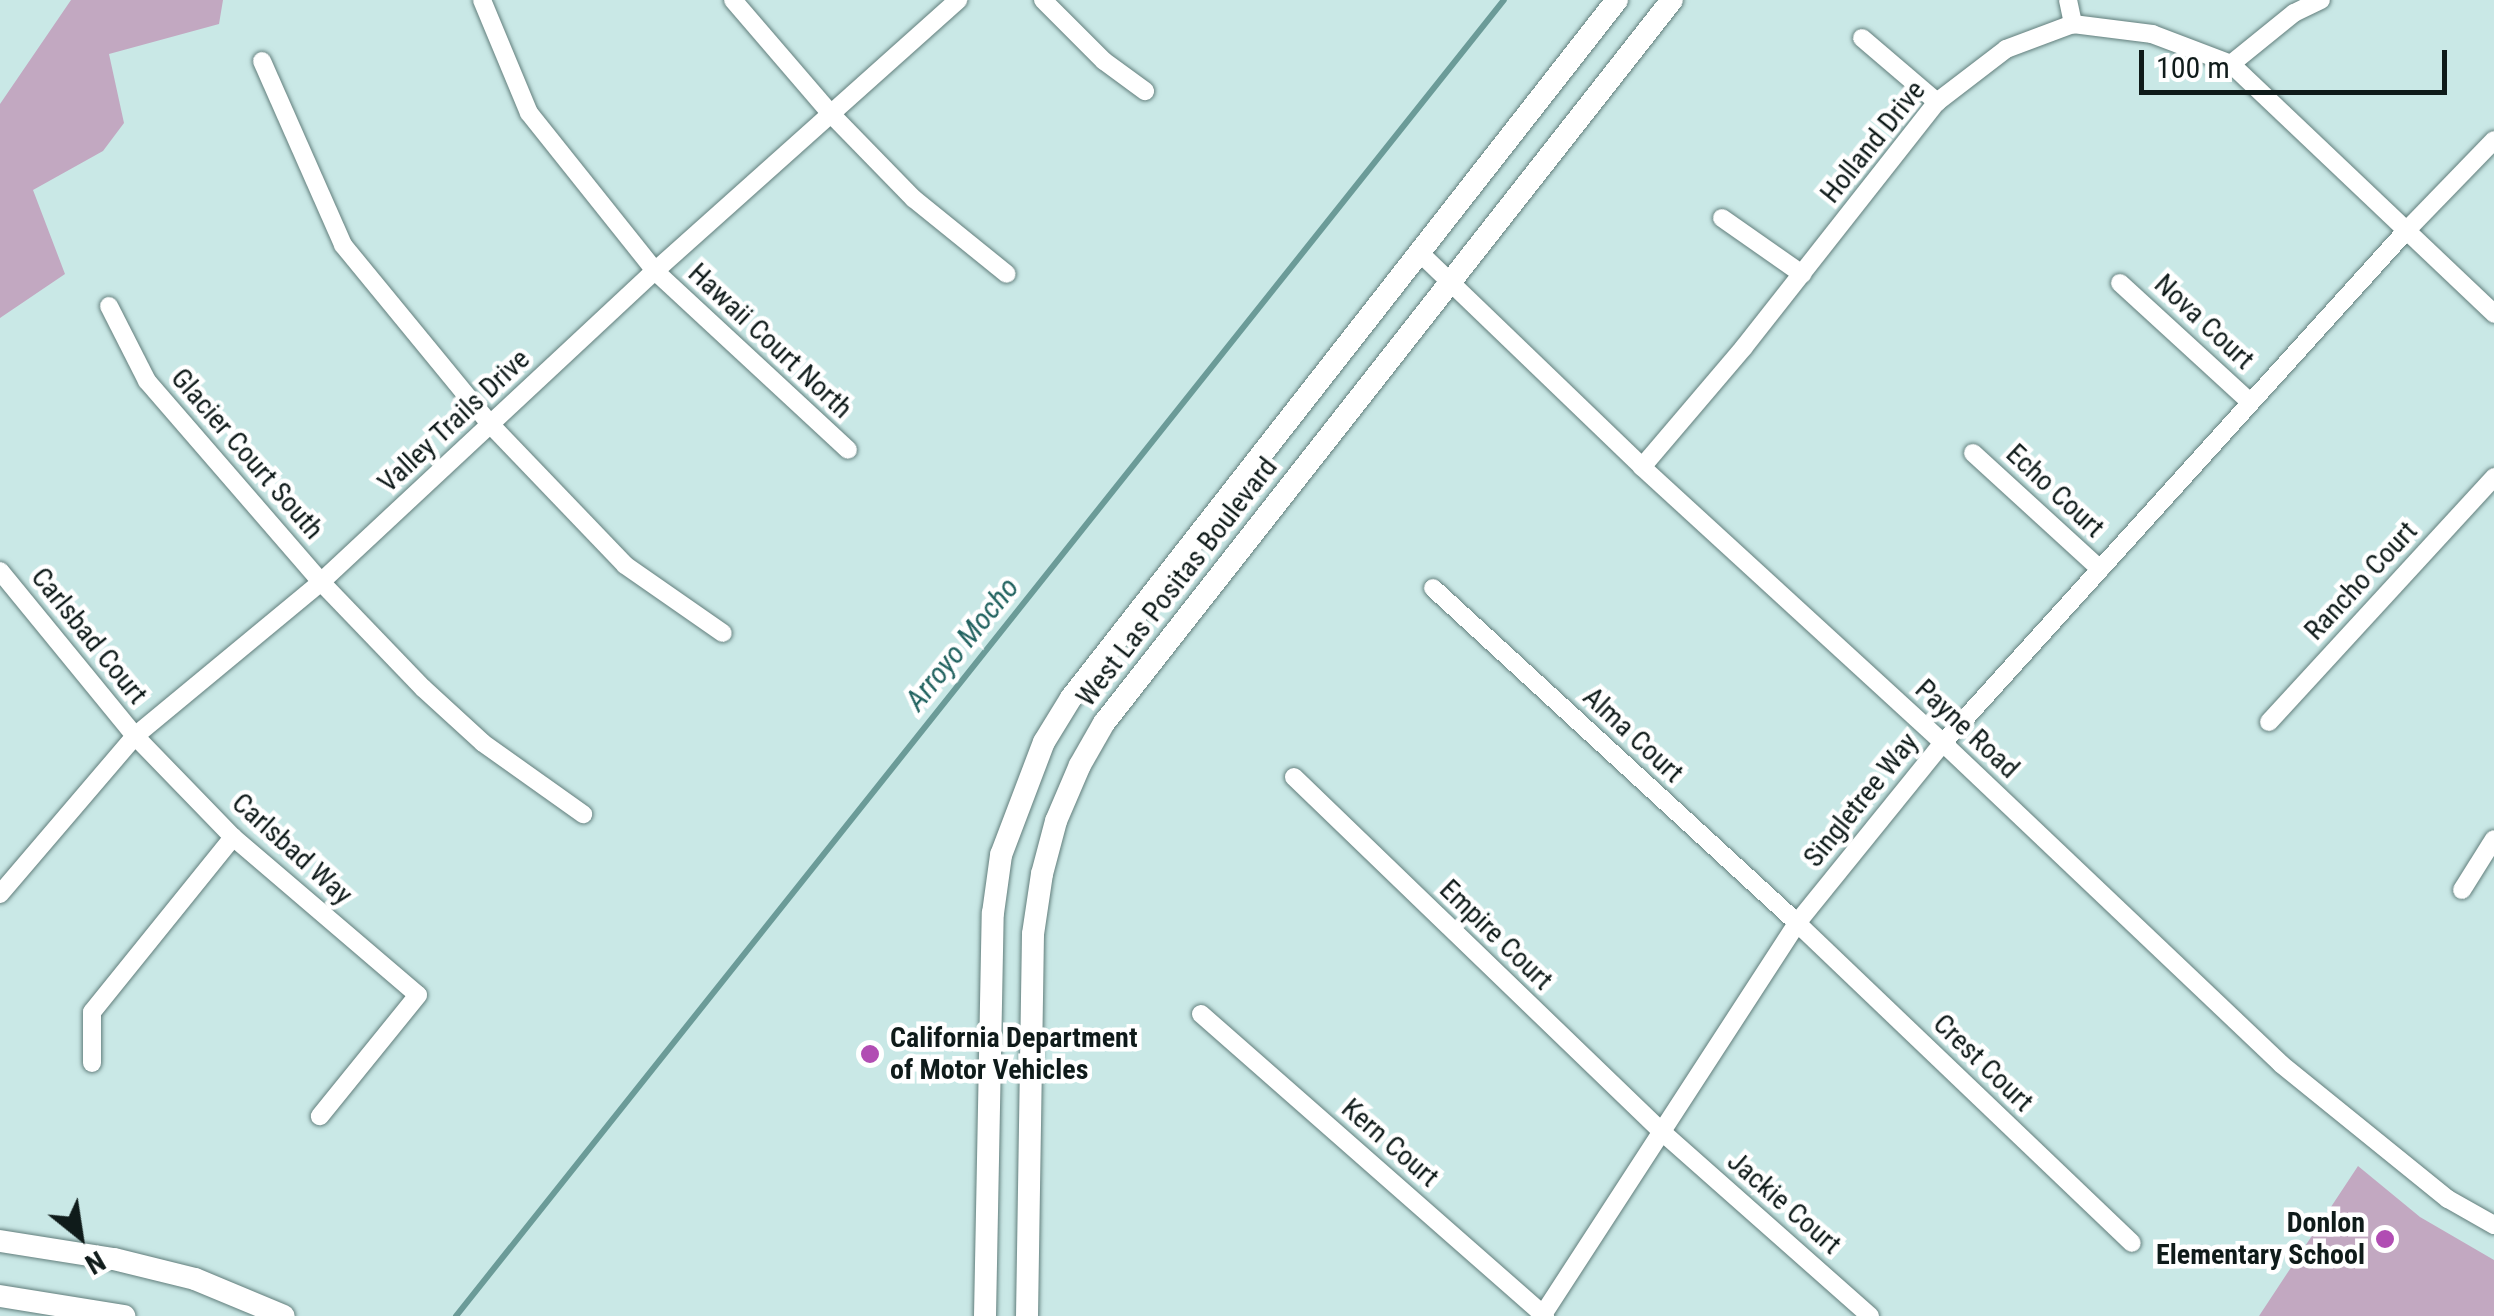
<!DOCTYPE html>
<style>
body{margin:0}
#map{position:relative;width:2494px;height:1316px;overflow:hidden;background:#c9e8e6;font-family:"Roboto Condensed",sans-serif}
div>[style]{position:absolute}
.green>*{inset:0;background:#c2a8c1}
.stream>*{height:6px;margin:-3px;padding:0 3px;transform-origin:3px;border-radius:3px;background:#6b9b98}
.roads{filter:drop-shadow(0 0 2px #627e7c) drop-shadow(0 0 2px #627e7c)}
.minor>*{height:18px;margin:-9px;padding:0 9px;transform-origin:9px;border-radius:9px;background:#fff}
.secondary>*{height:22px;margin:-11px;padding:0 11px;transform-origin:11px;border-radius:11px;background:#fff}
.dots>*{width:28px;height:28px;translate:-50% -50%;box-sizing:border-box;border:5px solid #fff;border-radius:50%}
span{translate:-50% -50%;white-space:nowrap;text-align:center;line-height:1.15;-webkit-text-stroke:9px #fff;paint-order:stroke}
.street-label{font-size:28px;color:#0f1b1a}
.poi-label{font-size:28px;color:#0f1b1a;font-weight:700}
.left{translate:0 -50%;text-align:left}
.right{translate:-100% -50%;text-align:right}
.water-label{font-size:30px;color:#226360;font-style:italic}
.north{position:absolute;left:30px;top:1186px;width:100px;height:100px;-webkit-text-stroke:8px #fff;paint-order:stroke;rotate:150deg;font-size:28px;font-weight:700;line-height:40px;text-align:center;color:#0f1b1a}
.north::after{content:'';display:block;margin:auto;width:35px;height:45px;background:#0f1b1a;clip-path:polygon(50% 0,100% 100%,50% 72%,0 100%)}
.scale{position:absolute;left:2139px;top:50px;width:308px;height:45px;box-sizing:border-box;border:5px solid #0f1b1a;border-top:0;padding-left:12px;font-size:30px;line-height:35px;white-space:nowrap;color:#0f1b1a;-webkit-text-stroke:8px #fff;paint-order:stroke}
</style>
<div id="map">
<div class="green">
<div style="clip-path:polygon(71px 0,223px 0,219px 24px,109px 54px,124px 123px,103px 151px,33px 190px,65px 274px,0 318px,0 104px)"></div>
<div style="clip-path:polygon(2358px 1166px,2420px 1217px,2494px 1260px,2494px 1316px,2259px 1316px)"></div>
</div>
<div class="stream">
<div style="left:456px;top:1316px;width:1682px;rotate:-51.47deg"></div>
</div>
<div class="roads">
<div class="minor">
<div style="left:482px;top:0;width:122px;rotate:67.4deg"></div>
<div style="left:529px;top:113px;width:202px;rotate:51.4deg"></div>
<div style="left:655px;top:271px;width:263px;rotate:42.8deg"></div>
<div style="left:733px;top:0;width:152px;rotate:49.3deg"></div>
<div style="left:832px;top:115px;width:117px;rotate:45.7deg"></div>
<div style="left:914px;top:199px;width:119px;rotate:38.9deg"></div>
<div style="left:1043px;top:0;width:86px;rotate:45deg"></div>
<div style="left:1104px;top:61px;width:51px;rotate:36.2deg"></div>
<div style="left:2068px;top:0;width:25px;rotate:78deg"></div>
<div style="left:1862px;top:38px;width:99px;rotate:40.5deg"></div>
<div style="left:262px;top:61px;width:201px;rotate:66.2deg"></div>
<div style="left:343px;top:245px;width:232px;rotate:50.6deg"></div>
<div style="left:490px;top:424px;width:195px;rotate:46.2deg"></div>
<div style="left:625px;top:565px;width:119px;rotate:34.8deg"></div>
<div style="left:2231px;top:64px;width:81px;rotate:-39deg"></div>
<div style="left:2294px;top:13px;width:30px;rotate:-26deg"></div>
<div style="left:1722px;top:218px;width:98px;rotate:35deg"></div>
<div style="left:1420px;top:253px;width:308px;rotate:43.9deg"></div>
<div style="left:1642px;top:467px;width:408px;rotate:42.5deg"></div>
<div style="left:1943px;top:743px;width:466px;rotate:43.5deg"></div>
<div style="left:2281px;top:1064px;width:215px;rotate:39deg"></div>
<div style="left:2448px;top:1199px;width:53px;rotate:29.5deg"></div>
<div style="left:2120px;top:283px;width:176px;rotate:42.5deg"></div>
<div style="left:109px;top:306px;width:84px;rotate:63.1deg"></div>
<div style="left:147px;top:381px;width:266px;rotate:49.1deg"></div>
<div style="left:321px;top:582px;width:147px;rotate:46.1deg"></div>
<div style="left:423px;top:688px;width:81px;rotate:42.5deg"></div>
<div style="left:483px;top:743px;width:123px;rotate:35.4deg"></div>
<div style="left:1973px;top:453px;width:172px;rotate:42.4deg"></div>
<div style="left:1642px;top:467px;width:157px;rotate:-49.6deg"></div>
<div style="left:1744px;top:347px;width:312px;rotate:-51.8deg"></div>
<div style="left:1937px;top:102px;width:87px;rotate:-37.5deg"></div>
<div style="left:2006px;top:49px;width:72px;rotate:-20.5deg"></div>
<div style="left:2073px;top:24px;width:80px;rotate:7.2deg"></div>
<div style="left:2152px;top:34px;width:85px;rotate:20.8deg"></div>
<div style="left:2231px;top:64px;width:363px;rotate:43.5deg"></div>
<div style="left:0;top:571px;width:213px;rotate:50.7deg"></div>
<div style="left:135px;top:736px;width:141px;rotate:45.9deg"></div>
<div style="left:233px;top:837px;width:243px;rotate:40.5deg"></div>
<div style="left:418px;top:995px;width:156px;rotate:129deg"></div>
<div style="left:1433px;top:588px;width:495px;rotate:42.6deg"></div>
<div style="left:1797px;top:923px;width:463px;rotate:43.7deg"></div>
<div style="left:2269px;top:722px;width:333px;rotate:-47.4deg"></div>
<div style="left:1294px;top:777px;width:510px;rotate:43.97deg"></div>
<div style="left:1661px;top:1131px;width:279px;rotate:41.5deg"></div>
<div style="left:2462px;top:890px;width:60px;rotate:-57.9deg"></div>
<div style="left:0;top:894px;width:208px;rotate:-49.5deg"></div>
<div style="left:135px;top:736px;width:241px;rotate:-39.6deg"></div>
<div style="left:321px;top:582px;width:456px;rotate:-43deg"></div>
<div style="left:655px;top:271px;width:407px;rotate:-41.8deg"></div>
<div style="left:1201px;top:1014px;width:458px;rotate:41.3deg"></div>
<div style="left:92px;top:1063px;width:51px;rotate:-90deg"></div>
<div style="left:92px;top:1012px;width:225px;rotate:-51.1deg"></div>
<div style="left:1542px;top:1316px;width:468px;rotate:-57deg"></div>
<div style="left:1797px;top:923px;width:232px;rotate:-51deg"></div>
<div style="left:1943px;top:743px;width:689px;rotate:-47.88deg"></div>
<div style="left:2405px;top:232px;width:128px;rotate:-45.9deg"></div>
</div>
<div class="secondary">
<div style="left:0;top:1241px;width:115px;rotate:9deg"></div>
<div style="left:114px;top:1259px;width:83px;rotate:13.9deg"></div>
<div style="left:195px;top:1279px;width:96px;rotate:22.6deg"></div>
<div style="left:0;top:1296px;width:126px;rotate:9.2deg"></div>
<div style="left:985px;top:1316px;width:403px;rotate:-88.9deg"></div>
<div style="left:993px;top:913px;width:59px;rotate:-82.1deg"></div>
<div style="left:1001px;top:855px;width:121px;rotate:-69.2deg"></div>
<div style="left:1044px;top:742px;width:52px;rotate:-58.5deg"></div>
<div style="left:1071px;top:698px;width:886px;rotate:-51.97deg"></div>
<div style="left:1027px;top:1316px;width:382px;rotate:-89.1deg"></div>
<div style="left:1033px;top:934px;width:61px;rotate:-81.5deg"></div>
<div style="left:1042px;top:874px;width:55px;rotate:-75.2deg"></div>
<div style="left:1056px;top:821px;width:61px;rotate:-66.8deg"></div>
<div style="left:1080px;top:765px;width:48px;rotate:-60.3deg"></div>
<div style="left:1104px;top:723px;width:919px;rotate:-51.85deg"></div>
</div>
</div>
<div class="dots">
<div style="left:870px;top:1054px;background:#b14db3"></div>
<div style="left:2385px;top:1239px;background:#b14db3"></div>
</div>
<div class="street-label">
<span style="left:1873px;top:142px;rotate:-51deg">Holland Drive</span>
<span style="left:2204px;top:322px;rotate:43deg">Nova Court</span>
<span style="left:770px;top:341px;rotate:43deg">Hawaii Court North</span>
<span style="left:454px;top:421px;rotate:-43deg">Valley Trails Drive</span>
<span style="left:247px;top:454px;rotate:49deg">Glacier Court South</span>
<span style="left:2055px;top:491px;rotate:43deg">Echo Court</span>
<span style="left:2361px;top:581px;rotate:-47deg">Rancho Court</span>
<span style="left:1177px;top:582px;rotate:-52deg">West Las Positas Boulevard</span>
<span style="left:89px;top:636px;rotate:51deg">Carlsbad Court</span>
<span style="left:1967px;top:729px;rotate:43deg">Payne Road</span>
<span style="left:1633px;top:735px;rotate:43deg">Alma Court</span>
<span style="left:1861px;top:800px;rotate:-51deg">Singletree Way</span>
<span style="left:292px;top:849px;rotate:42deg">Carlsbad Way</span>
<span style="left:1496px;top:935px;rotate:44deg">Empire Court</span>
<span style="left:1983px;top:1063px;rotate:44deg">Crest Court</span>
<span style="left:1390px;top:1143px;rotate:41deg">Kern Court</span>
<span style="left:1784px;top:1203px;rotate:41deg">Jackie Court</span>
</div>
<div class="poi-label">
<span class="left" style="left:890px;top:1054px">California Department<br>of Motor Vehicles</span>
<span class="right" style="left:2365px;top:1239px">Donlon<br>Elementary School</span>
</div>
<div class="water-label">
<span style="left:962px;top:644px;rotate:-51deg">Arroyo Mocho</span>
</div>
<div class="north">N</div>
<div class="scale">100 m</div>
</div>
